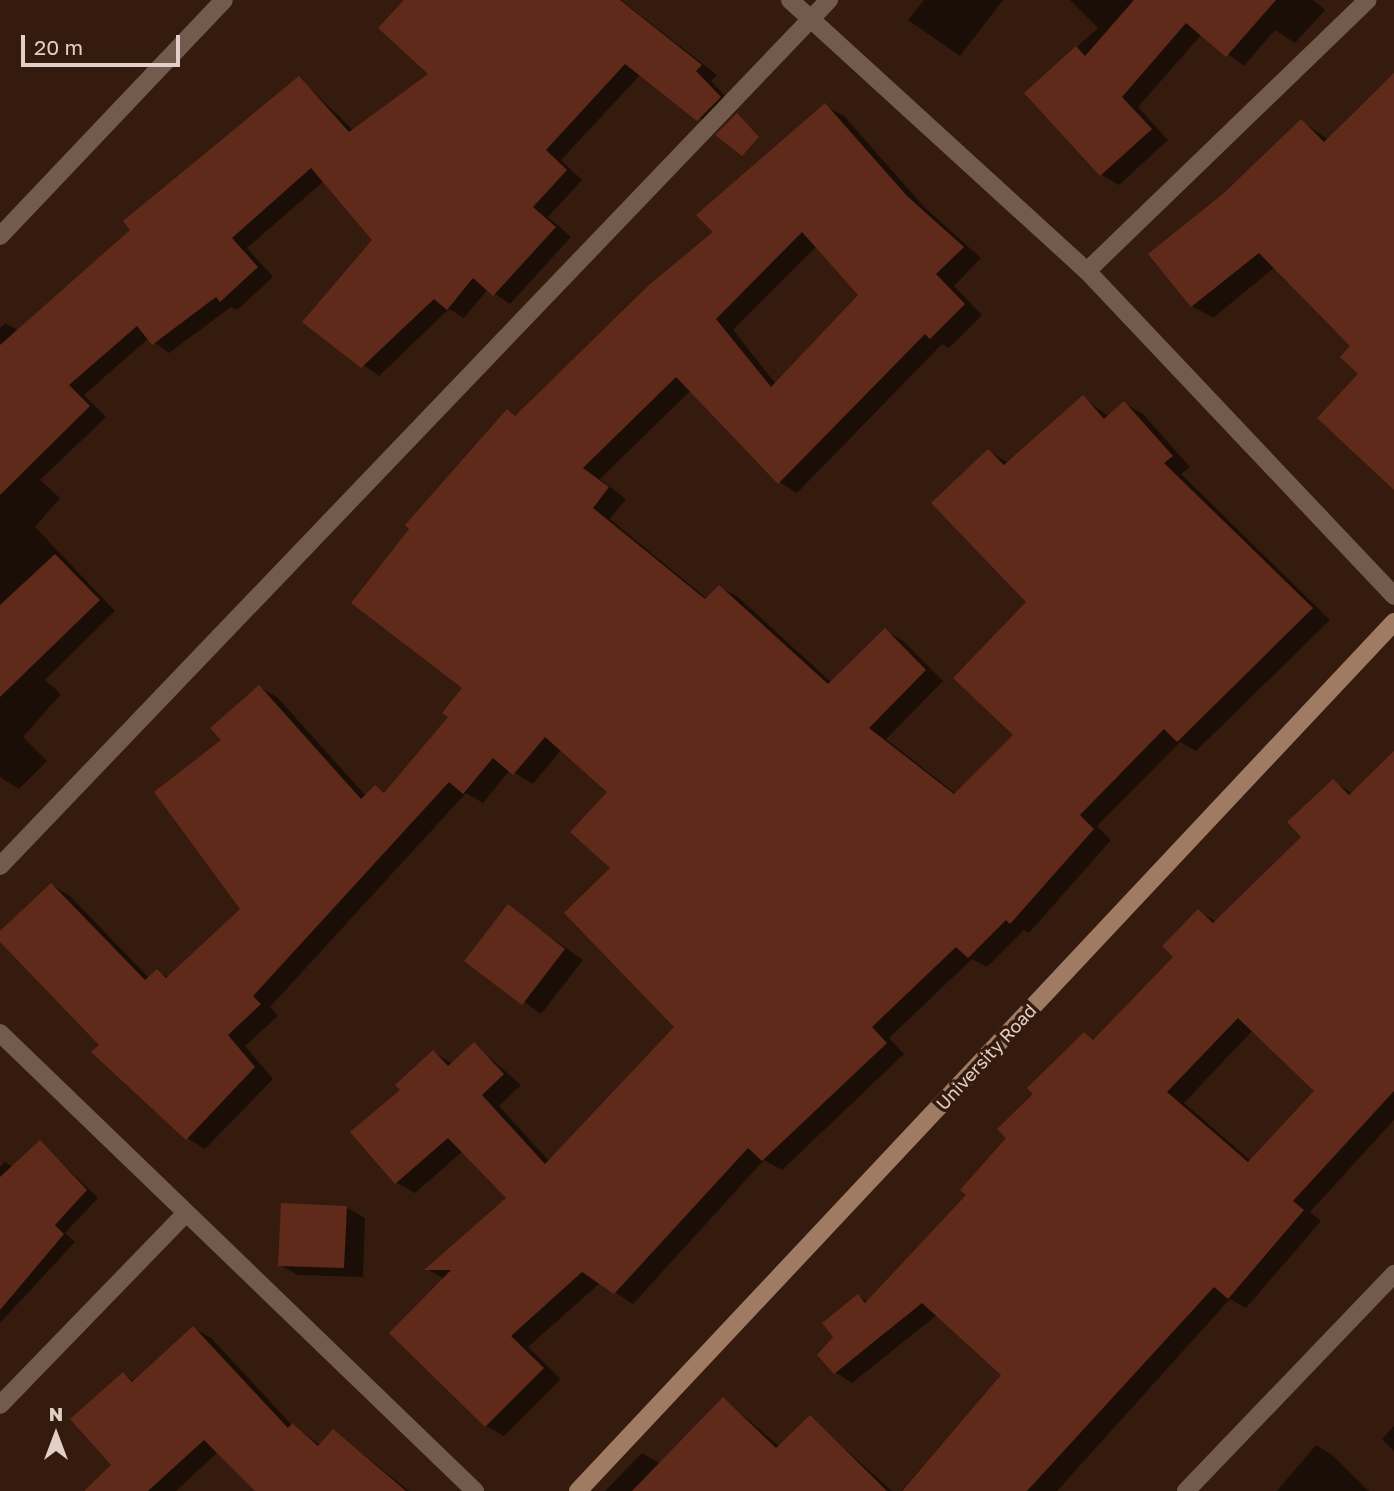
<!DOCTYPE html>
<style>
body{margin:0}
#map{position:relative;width:1394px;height:1491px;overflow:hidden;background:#341b0e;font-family:"Golos Text",sans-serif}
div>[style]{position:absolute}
.shadow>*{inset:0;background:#0007}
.building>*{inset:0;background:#5f2a19}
.street>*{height:18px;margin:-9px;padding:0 9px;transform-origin:9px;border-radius:9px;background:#725b4d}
.secondary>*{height:18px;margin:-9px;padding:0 9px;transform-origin:9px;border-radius:9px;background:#9f7b64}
span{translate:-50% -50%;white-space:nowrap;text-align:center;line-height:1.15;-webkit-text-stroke:7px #341b0e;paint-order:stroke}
.street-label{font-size:18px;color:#e2d0c8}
.north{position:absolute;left:21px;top:1400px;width:70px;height:70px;-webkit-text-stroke:5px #341b0e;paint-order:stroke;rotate:0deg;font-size:19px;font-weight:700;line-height:28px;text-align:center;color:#e2d0c8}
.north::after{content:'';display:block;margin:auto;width:24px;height:32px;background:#e2d0c8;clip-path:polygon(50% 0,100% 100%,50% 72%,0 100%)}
.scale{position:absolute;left:21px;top:35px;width:159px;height:32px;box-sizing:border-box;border:4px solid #e2d0c8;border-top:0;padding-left:9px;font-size:21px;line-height:24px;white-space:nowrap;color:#e2d0c8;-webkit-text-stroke:5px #341b0e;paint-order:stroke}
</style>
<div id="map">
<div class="shadow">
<div style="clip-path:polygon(406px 0,621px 0,717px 75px,711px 81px,736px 107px,715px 129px,641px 74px,561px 160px,582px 180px,548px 217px,571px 237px,510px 304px,488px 289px,464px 318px,449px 309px,379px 376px,304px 322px,374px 240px,324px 181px,247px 248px,273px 277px,237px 310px,231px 307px,169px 353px,149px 338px,84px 395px,106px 417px,40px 480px,60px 498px,35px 527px,115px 611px,45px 680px,61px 694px,23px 737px,47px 761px,19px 789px,0 777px,0 328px,5px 323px,19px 331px,299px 78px,354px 131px,431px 74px)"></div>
<div style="clip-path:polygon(924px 0,1003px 0,960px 56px,908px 20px)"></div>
<div style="clip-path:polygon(1070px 0,1313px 0,1325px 10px,1295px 43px,1275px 30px,1244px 66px,1202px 34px,1138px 107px,1168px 140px,1119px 185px,1102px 175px,1026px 93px,1098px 28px)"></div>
<div style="clip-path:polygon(1394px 76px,1394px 488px,1353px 346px,1275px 267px,1213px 318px,1192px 306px,1150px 254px,1225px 195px,1301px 121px,1329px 140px)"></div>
<div style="clip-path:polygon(evenodd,825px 106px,844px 116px,925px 208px,981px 258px,954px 286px,982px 315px,949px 348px,942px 344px,797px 493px,779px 482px,691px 390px,600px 479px,626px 499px,610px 519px,707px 599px,719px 587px,738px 597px,832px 683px,885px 630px,903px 641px,943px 681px,886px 739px,956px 794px,1016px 735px,1029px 602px,989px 451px,1008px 463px,1083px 397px,1109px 417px,1124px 403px,1143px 414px,1190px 467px,1181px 474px,1330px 620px,1196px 751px,1180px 742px,1097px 826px,1111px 840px,1029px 933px,1024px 930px,987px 967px,972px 959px,889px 1038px,904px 1054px,782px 1170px,764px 1160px,633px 1304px,600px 1283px,528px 1347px,561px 1379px,504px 1436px,486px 1426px,445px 1279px,427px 1269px,509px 1198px,463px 1151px,415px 1193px,397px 1183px,353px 1132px,403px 1090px,433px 1052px,453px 1064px,474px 1044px,521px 1085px,499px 1106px,550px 1162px,676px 1027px,613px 868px,609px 792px,561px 750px,533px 784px,510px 770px,483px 803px,466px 793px,270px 1007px,278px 1016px,245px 1046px,273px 1079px,205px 1149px,187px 1138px,0 933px,52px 885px,70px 896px,149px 978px,157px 971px,169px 978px,243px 909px,224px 740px,259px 687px,277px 697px,366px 796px,375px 787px,386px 793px,451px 717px,465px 688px,507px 411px,517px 417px,716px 232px,825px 106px,817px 246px,860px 295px,776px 384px,733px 330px,817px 246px)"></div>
<div style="clip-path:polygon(evenodd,1394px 754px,1394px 1120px,1310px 1212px,1321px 1221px,1246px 1308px,1230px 1299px,1057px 1491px,901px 1491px,1003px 1375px,938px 1314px,852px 1383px,835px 1372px,836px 1337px,858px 1296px,868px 1302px,968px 1194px,1084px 1034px,1095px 1040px,1176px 957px,1198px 911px,1217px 922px,1304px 837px,1333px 781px,1353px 794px,1394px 754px,1253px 1030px,1317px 1091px,1251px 1161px,1184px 1103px,1253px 1030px)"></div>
<div style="clip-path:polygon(508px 907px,583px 960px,541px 1014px,467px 961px)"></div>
<div style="clip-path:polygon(40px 1142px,98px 1198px,65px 1233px,75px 1242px,0 1323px,0 1167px,5px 1162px,13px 1167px)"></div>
<div style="clip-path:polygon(346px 1207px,365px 1218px,363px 1277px,298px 1275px,280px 1265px)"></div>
<div style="clip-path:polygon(193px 1328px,211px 1338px,292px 1425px,321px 1446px,334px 1431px,409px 1491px,257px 1491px,218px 1452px,176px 1491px,86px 1491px,113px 1465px,123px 1374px,136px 1382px)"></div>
<div style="clip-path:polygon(724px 1399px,780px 1447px,810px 1418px,892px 1491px,605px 1491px,642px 1453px,661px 1464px)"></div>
<div style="clip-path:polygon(1394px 1426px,1394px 1451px,1382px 1439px)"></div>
<div style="clip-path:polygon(1316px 1445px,1331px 1454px,1369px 1491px,1277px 1491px)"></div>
</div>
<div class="building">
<div style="clip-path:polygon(404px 0,620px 0,702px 65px,696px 71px,721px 97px,697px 121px,625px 64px,546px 150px,567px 170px,533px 207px,556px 227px,493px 296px,473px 278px,447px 310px,434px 299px,361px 368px,302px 322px,372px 240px,311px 168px,232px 238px,258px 267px,220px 302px,216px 297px,152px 345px,137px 326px,69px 385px,90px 406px,0 495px,0 345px,130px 230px,123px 221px,299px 76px,349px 132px,428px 74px,378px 28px)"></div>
<div style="clip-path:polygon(1134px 0,1276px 0,1226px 57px,1186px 23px,1122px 97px,1152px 129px,1100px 176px,1024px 93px,1076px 46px,1085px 56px)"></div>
<div style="clip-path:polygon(1394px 73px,1394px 490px,1317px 418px,1358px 374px,1340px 357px,1350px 346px,1259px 253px,1191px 307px,1148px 254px,1224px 193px,1301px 119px,1324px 142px)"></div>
<div style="clip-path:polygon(evenodd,825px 103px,907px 196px,964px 247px,936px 274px,965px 304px,930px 339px,925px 334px,778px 484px,676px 377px,583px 468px,609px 487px,593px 508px,705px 599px,719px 585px,828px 684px,885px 628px,926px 670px,869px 728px,954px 794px,1013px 735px,953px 678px,1026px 602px,931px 503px,988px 449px,1004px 465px,1083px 395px,1104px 419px,1124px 401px,1173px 456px,1164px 463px,1313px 608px,1177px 742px,1164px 729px,1080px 815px,1094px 829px,1010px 924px,1006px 920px,968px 958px,956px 947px,872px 1027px,887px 1043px,762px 1161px,748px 1148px,614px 1294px,582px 1272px,511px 1336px,544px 1368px,485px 1427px,389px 1333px,451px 1270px,424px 1270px,506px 1198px,448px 1138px,395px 1184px,350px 1132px,400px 1090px,395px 1085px,433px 1050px,448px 1066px,474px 1042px,504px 1074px,482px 1095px,545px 1164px,674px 1027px,564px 913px,610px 868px,570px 832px,607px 792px,545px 737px,513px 775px,493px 758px,463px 794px,449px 782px,253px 996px,261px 1004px,228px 1035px,255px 1067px,186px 1140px,91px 1052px,99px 1045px,0 942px,0 931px,51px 883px,145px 980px,157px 969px,166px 978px,240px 909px,154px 792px,221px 740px,210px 728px,259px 685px,361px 799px,375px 785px,384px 793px,448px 717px,442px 713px,462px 688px,351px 603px,409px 529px,405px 525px,507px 409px,515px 416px,650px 284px,713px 232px,696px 215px,825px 103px,802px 232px,858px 295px,771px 387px,716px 319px,802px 232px)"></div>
<div style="clip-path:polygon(737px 113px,759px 137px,742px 156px,715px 135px)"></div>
<div style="clip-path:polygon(55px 554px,100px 600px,0 697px,0 605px)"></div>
<div style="clip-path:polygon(evenodd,1394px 751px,1394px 1091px,1293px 1201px,1304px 1210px,1228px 1299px,1214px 1287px,1027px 1491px,902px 1491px,1001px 1375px,922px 1303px,834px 1374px,817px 1355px,833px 1337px,822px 1323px,858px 1294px,865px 1303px,966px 1195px,960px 1190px,1006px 1138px,997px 1129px,1033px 1094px,1027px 1088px,1084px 1032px,1093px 1040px,1173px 957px,1162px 946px,1198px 909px,1213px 923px,1301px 837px,1287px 822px,1333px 779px,1349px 795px,1394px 751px,1238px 1018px,1314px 1091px,1248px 1162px,1167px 1092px,1238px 1018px)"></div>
<div style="clip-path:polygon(508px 904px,565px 949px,522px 1005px,464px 961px)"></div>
<div style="clip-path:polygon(40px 1140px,87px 1190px,55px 1225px,64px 1234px,0 1310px,0 1177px)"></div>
<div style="clip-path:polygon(281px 1203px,347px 1206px,344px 1268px,278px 1266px)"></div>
<div style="clip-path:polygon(193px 1326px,288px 1428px,292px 1423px,318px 1446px,333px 1429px,406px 1491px,255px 1491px,204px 1440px,148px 1491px,84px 1491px,111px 1465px,70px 1419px,123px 1372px,132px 1382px)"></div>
<div style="clip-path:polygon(723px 1397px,776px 1448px,810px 1415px,887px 1491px,632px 1491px)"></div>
</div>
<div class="street">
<div style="left:790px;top:0;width:402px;rotate:42.4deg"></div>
<div style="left:1087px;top:271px;width:447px;rotate:46.6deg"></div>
<div style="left:0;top:236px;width:325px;rotate:-46.5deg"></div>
<div style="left:1087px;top:271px;width:390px;rotate:-44deg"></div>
<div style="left:0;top:866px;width:1199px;rotate:-46.25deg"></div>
<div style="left:0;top:1033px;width:660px;rotate:43.96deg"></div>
<div style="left:0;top:1405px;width:267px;rotate:-45.9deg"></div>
<div style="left:1186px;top:1491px;width:301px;rotate:-46.2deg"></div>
</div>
<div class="secondary">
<div style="left:578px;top:1491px;width:1192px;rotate:-46.8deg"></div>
</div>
<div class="street-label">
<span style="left:986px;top:1057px;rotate:-47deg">University Road</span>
</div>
<div class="north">N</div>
<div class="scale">20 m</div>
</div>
